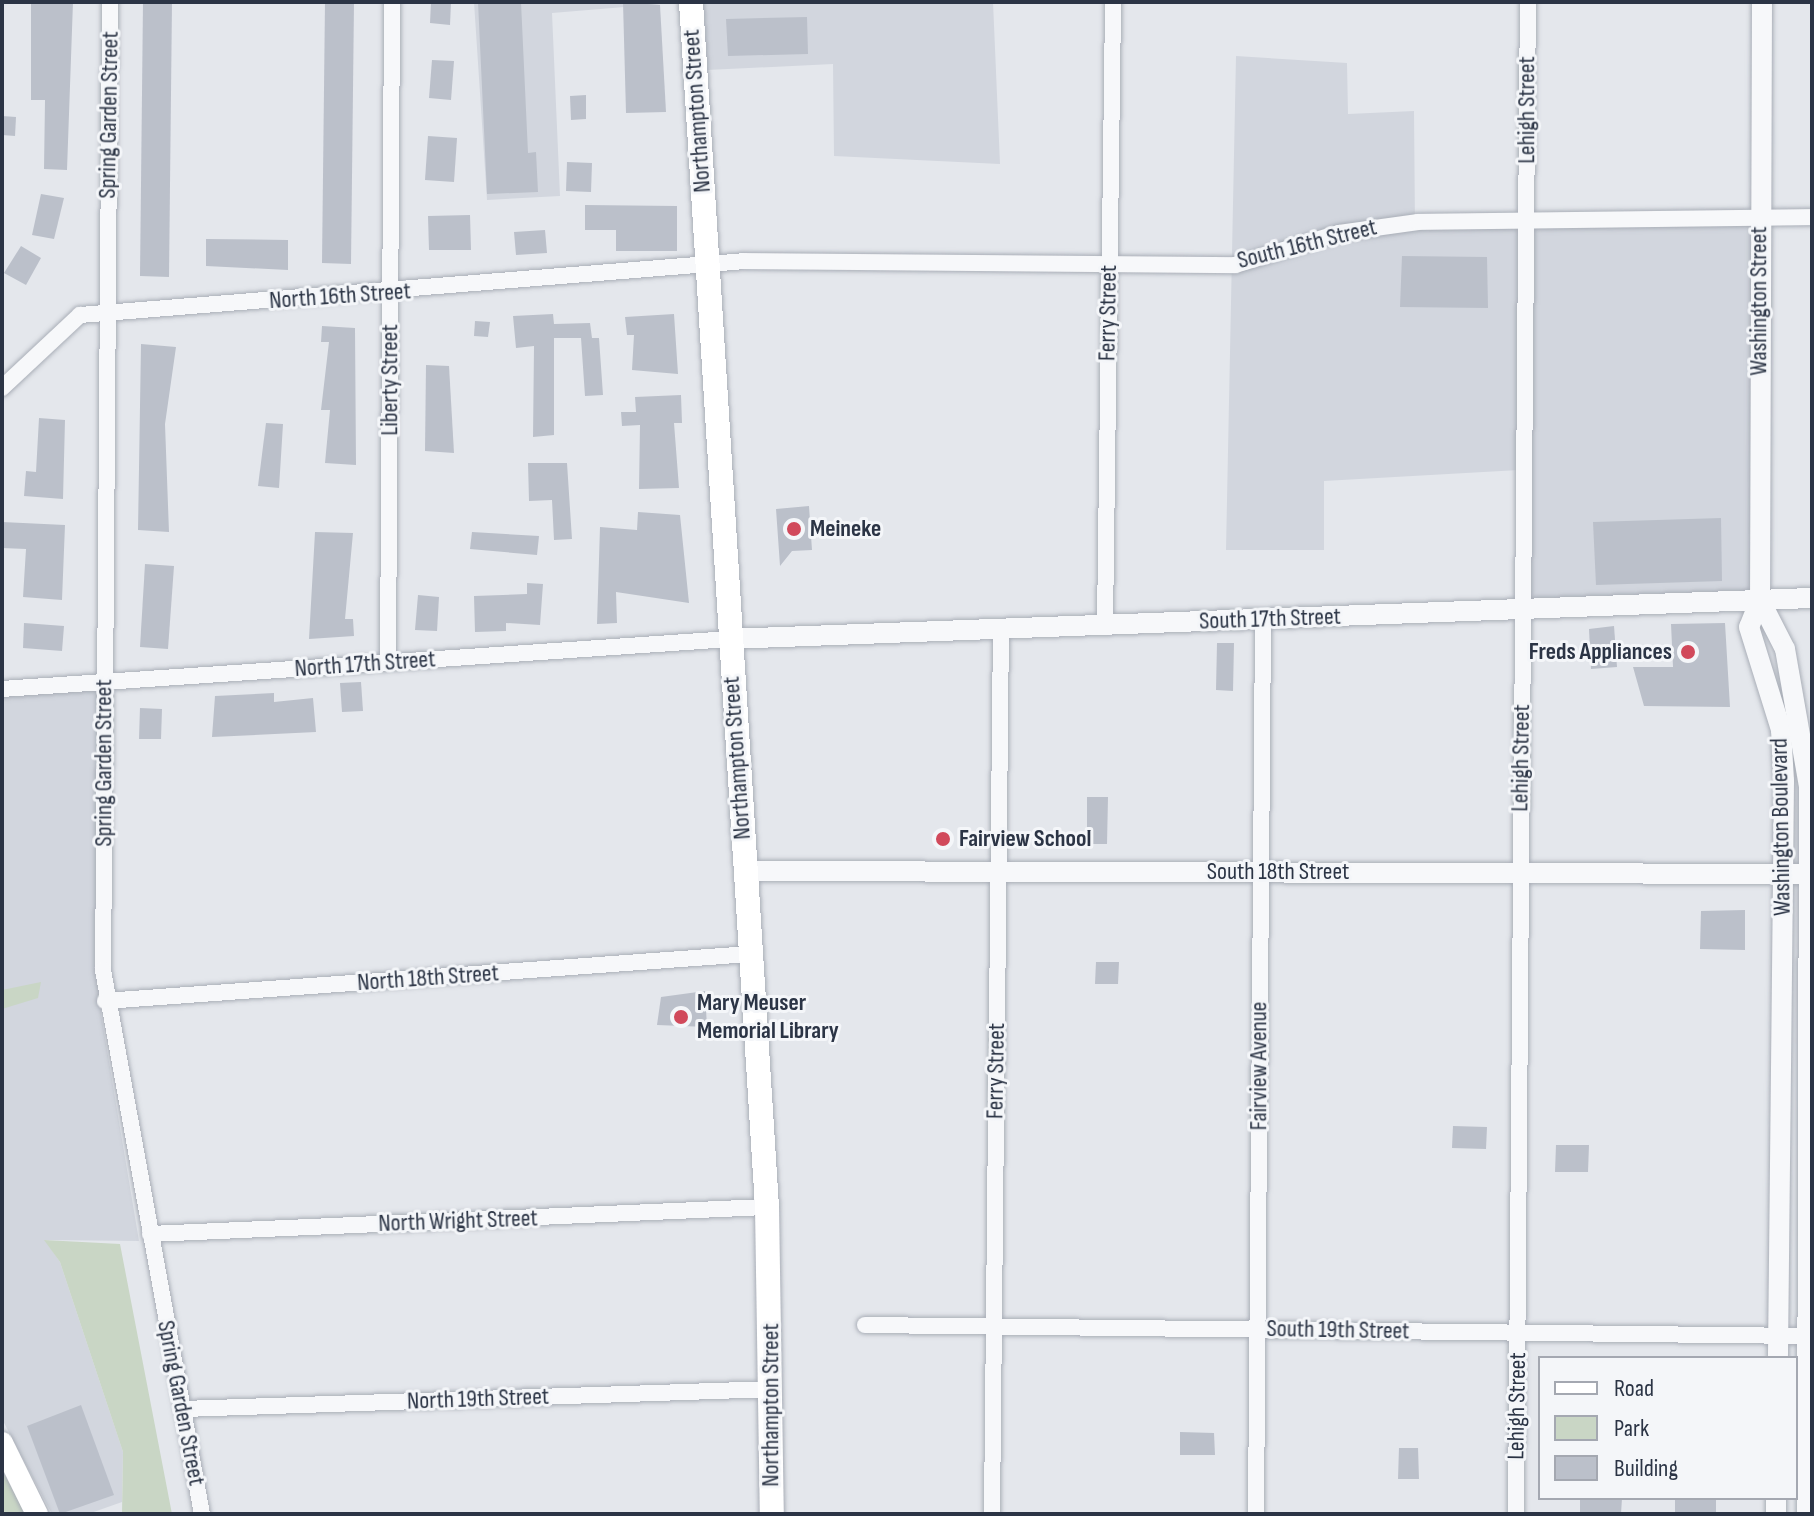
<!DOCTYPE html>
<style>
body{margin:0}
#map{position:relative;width:1814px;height:1516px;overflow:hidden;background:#e4e7ec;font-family:"Sofia Sans Condensed",sans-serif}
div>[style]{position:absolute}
.built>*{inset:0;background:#d2d6de}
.green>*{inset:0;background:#c9d6c5}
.building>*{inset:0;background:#bbc0ca}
.roads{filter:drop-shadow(0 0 2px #a9aeb7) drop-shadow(0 0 2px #a9aeb7)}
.minor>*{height:16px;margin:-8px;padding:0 8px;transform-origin:8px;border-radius:8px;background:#f7f8fa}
.tertiary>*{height:20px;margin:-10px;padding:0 10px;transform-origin:10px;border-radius:10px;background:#f7f8fa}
.secondary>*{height:22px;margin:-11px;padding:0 11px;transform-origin:11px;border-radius:11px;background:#fff}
.primary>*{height:24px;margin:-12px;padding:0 12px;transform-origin:12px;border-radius:12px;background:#fff}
.dots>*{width:22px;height:22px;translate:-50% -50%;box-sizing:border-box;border:4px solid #f4f6f9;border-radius:50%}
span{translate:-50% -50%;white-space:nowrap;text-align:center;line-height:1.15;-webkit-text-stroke:6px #f4f6f9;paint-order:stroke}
.street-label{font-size:24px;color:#2b3445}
.poi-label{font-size:24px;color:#2b3445;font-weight:700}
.left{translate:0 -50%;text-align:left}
.right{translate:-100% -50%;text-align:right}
.frame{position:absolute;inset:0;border:4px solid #2b3445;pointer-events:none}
.legend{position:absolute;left:1538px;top:1356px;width:260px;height:144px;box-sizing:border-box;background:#f4f6f9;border:2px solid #a4a8b1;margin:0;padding:10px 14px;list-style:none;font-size:24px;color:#2b3445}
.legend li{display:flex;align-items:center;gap:16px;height:40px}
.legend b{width:40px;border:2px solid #a4a8b1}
</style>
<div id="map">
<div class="built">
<div style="clip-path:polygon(474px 2px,685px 2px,552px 13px,560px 196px,487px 200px)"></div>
<div style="clip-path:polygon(689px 2px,993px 2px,1000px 164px,834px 156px,833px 64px,707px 70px)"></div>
<div style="clip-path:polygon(1236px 56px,1347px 63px,1348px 114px,1414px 111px,1415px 227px,1753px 222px,1753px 600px,1515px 612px,1519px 470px,1324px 481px,1324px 550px,1226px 550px)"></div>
<div style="clip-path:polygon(103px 689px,101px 1014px,139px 1241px,45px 1240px,60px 1262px,123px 1452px,122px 1502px,88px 1514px,52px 1514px,2px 1419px,2px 695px)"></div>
</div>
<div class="green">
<div style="clip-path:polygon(41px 982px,38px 998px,2px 1009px,2px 990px)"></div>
<div style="clip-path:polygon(44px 1240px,120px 1244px,172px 1514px,122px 1514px,123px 1452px,60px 1262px)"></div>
<div style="clip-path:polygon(2px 1470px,17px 1498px,25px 1514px,2px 1514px)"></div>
</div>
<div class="building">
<div style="clip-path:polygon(31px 2px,73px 2px,67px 170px,44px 169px,45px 100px,31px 100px)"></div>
<div style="clip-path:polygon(143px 2px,172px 2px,169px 277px,140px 276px)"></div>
<div style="clip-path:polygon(325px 2px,354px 2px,351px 264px,322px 263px)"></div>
<div style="clip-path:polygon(431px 2px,451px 2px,450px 25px,430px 23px)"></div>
<div style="clip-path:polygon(478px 2px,521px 2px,528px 153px,536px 152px,538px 192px,487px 194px)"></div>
<div style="clip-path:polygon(623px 2px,660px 5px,666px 112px,626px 113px)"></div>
<div style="clip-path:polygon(807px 17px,808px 54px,728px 56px,726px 19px)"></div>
<div style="clip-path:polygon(432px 60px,454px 61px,451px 100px,429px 98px)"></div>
<div style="clip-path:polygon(586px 95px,586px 119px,571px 120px,570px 96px)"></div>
<div style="clip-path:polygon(2px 116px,16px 117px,15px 136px,2px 135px)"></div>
<div style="clip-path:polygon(428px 136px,457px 138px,454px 182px,425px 180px)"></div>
<div style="clip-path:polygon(567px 162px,592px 163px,591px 192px,566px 191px)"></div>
<div style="clip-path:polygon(41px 194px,64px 198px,54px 239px,32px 235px)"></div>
<div style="clip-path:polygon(585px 205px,677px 206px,677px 251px,616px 251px,616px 230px,585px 230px)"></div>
<div style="clip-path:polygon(470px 215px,471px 250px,429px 250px,428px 216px)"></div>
<div style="clip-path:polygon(545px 230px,547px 253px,516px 255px,514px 232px)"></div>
<div style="clip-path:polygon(206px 239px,288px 240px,288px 270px,206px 266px)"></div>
<div style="clip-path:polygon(21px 246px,41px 258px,26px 285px,4px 273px)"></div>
<div style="clip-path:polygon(1402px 256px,1487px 257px,1488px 308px,1400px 307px)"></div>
<div style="clip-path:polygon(553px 314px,554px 324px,590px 323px,592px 338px,599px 338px,603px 395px,585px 396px,581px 338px,554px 338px,554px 435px,533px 437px,534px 346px,516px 348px,513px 316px)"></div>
<div style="clip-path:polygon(674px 314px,678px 374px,632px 370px,634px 335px,627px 335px,625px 317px)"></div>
<div style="clip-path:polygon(475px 321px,490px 322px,488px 337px,474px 336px)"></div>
<div style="clip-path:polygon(322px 326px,355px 328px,356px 465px,325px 463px,330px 410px,321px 410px,329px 342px,321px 342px)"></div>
<div style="clip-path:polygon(141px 344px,176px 347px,165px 424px,169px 532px,138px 530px)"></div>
<div style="clip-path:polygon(426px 365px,449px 366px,454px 453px,425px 451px)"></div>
<div style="clip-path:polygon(681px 395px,682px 423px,674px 423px,679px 488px,639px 489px,640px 425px,622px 426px,621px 412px,636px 412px,635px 397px)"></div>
<div style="clip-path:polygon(39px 418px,65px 420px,63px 499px,24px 496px,26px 471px,36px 472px)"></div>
<div style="clip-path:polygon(266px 423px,283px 424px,279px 488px,258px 486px)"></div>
<div style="clip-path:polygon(528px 463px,567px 463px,572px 539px,554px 540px,552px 500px,529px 501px)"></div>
<div style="clip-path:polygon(809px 506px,812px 550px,792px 551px,780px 566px,776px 509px)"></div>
<div style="clip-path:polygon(638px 512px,680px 515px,689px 603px,616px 592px,617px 623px,597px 624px,600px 527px,637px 530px)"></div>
<div style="clip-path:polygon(1721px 518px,1722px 581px,1596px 585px,1593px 522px)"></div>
<div style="clip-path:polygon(2px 522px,65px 525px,62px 600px,23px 597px,26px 549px,2px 548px)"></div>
<div style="clip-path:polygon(315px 532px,353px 533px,345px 619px,353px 619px,354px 636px,309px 639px)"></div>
<div style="clip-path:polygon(472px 532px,539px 536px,537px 555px,470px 549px)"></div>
<div style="clip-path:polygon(145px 564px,174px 566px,168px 649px,140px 647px)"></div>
<div style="clip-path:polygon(527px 583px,543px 584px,540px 625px,506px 623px,506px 631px,475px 632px,474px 596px,527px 594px)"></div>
<div style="clip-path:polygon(418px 595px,439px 597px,437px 631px,415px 630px)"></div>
<div style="clip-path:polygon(24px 623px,64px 626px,62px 651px,23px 648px)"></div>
<div style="clip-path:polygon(1725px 623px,1730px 707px,1644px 706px,1633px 667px,1673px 667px,1671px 624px)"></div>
<div style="clip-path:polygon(1614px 626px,1617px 667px,1591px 669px,1589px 629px)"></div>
<div style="clip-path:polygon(1217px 643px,1234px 643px,1233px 691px,1216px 690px)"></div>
<div style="clip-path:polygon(361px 682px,363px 711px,342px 712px,340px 683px)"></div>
<div style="clip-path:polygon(274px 693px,274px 702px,313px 698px,316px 732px,212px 737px,215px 696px)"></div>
<div style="clip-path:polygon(140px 708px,162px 709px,161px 739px,139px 739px)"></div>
<div style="clip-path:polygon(1087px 797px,1108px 797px,1107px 844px,1087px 844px)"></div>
<div style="clip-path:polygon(1745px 910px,1745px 950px,1700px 949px,1701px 911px)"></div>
<div style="clip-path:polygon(1096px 962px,1119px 962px,1118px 984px,1095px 984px)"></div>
<div style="clip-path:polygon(705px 991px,707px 1027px,657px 1025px,661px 997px)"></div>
<div style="clip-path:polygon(1453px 1126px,1487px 1127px,1486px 1149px,1452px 1148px)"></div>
<div style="clip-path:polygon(1556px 1145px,1589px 1145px,1588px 1172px,1555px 1172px)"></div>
<div style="clip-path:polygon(81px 1405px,114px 1495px,60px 1514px,27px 1426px)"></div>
<div style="clip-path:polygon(1180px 1432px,1214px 1433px,1215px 1455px,1180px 1455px)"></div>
<div style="clip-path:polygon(1399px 1448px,1418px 1448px,1419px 1479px,1398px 1479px)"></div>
<div style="clip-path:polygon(1580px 1498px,1622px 1498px,1621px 1514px,1580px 1514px)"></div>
<div style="clip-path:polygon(1675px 1498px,1716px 1498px,1716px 1514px,1675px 1514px)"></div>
</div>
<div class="roads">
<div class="minor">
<div style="left:110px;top:2px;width:968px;rotate:90.41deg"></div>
<div style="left:103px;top:970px;width:553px;rotate:79.69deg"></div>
<div style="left:2px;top:388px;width:107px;rotate:-43.1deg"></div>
<div style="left:80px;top:315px;width:667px;rotate:-4.64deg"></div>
<div style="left:745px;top:261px;width:490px;rotate:0.5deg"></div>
<div style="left:1235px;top:265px;width:109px;rotate:-17.1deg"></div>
<div style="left:1339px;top:233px;width:80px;rotate:-7.9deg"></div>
<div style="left:1418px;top:222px;width:394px;rotate:-0.7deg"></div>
<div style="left:1105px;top:625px;width:623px;rotate:-89.26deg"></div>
<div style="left:388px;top:662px;width:660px;rotate:-89.65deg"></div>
<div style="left:2px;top:689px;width:729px;rotate:-3.93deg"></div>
<div style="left:105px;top:1001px;width:647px;rotate:-4.17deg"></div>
<div style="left:150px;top:1234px;width:618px;rotate:-2.51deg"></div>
<div style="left:865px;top:1325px;width:947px;rotate:0.67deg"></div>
<div style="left:183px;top:1409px;width:590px;rotate:-1.94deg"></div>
<div style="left:992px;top:1514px;width:885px;rotate:-89.42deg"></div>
<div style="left:1256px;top:1514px;width:895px;rotate:-89.55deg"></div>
<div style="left:1516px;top:1514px;width:1512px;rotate:-89.55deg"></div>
</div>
<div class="tertiary">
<div style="left:1762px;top:2px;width:598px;rotate:90.19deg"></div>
<div style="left:1760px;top:600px;width:29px;rotate:112deg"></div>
<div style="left:1749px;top:627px;width:108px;rotate:72.7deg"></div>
<div style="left:1781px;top:730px;width:51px;rotate:86.6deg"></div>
<div style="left:1784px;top:781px;width:577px;rotate:90.6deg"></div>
<div style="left:1760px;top:600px;width:55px;rotate:63deg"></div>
<div style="left:1785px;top:649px;width:140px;rotate:80.1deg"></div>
<div style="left:1809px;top:787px;width:727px;rotate:90.16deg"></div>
<div style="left:729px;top:639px;width:1084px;rotate:-2.17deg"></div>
<div style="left:744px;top:871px;width:1068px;rotate:0.16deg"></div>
<div style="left:1776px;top:1514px;width:16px;rotate:-90deg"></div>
</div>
<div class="secondary">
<div style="left:2px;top:1443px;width:79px;rotate:63.8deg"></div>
</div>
<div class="primary">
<div style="left:691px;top:2px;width:1207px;rotate:86.39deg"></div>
<div style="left:767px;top:1207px;width:307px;rotate:89.1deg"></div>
</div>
</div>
<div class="dots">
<div style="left:794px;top:529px;background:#d1495b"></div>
<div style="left:1688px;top:652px;background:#d1495b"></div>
<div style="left:943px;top:839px;background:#d1495b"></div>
<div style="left:681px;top:1017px;background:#d1495b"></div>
</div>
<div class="street-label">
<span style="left:1527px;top:110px;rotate:-90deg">Lehigh Street</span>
<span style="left:697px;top:111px;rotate:-94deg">Northampton Street</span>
<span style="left:109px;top:115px;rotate:-89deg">Spring Garden Street</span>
<span style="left:1307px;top:244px;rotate:-14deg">South 16th Street</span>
<span style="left:340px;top:296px;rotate:-4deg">North 16th Street</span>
<span style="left:1759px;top:301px;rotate:-90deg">Washington Street</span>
<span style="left:1108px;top:313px;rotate:-89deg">Ferry Street</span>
<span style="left:390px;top:380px;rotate:-90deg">Liberty Street</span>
<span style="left:1270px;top:619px;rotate:-2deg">South 17th Street</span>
<span style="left:365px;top:664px;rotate:-4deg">North 17th Street</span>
<span style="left:737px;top:758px;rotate:-94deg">Northampton Street</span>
<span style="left:1521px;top:758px;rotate:-89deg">Lehigh Street</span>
<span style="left:104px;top:763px;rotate:-90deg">Spring Garden Street</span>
<span style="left:1781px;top:827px;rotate:-91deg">Washington Boulevard</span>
<span style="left:1278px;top:872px">South 18th Street</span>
<span style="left:428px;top:978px;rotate:-4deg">North 18th Street</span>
<span style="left:1259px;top:1066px;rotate:-90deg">Fairview Avenue</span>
<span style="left:996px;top:1071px;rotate:-89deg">Ferry Street</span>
<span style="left:458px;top:1221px;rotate:-2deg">North Wright Street</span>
<span style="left:1338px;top:1330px;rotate:1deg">South 19th Street</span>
<span style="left:478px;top:1399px;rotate:-2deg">North 19th Street</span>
<span style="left:181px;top:1403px;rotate:79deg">Spring Garden Street</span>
<span style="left:771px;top:1405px;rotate:-90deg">Northampton Street</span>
<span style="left:1517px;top:1406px;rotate:-89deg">Lehigh Street</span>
</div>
<div class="poi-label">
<span class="left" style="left:810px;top:529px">Meineke</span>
<span class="right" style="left:1672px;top:652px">Freds Appliances</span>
<span class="left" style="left:959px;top:839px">Fairview School</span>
<span class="left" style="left:697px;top:1017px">Mary Meuser<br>Memorial Library</span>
</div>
<div class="frame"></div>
<ul class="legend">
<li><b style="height:10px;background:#fff"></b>Road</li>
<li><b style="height:22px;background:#c9d6c5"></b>Park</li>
<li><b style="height:22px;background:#bbc0ca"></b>Building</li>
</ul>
</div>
